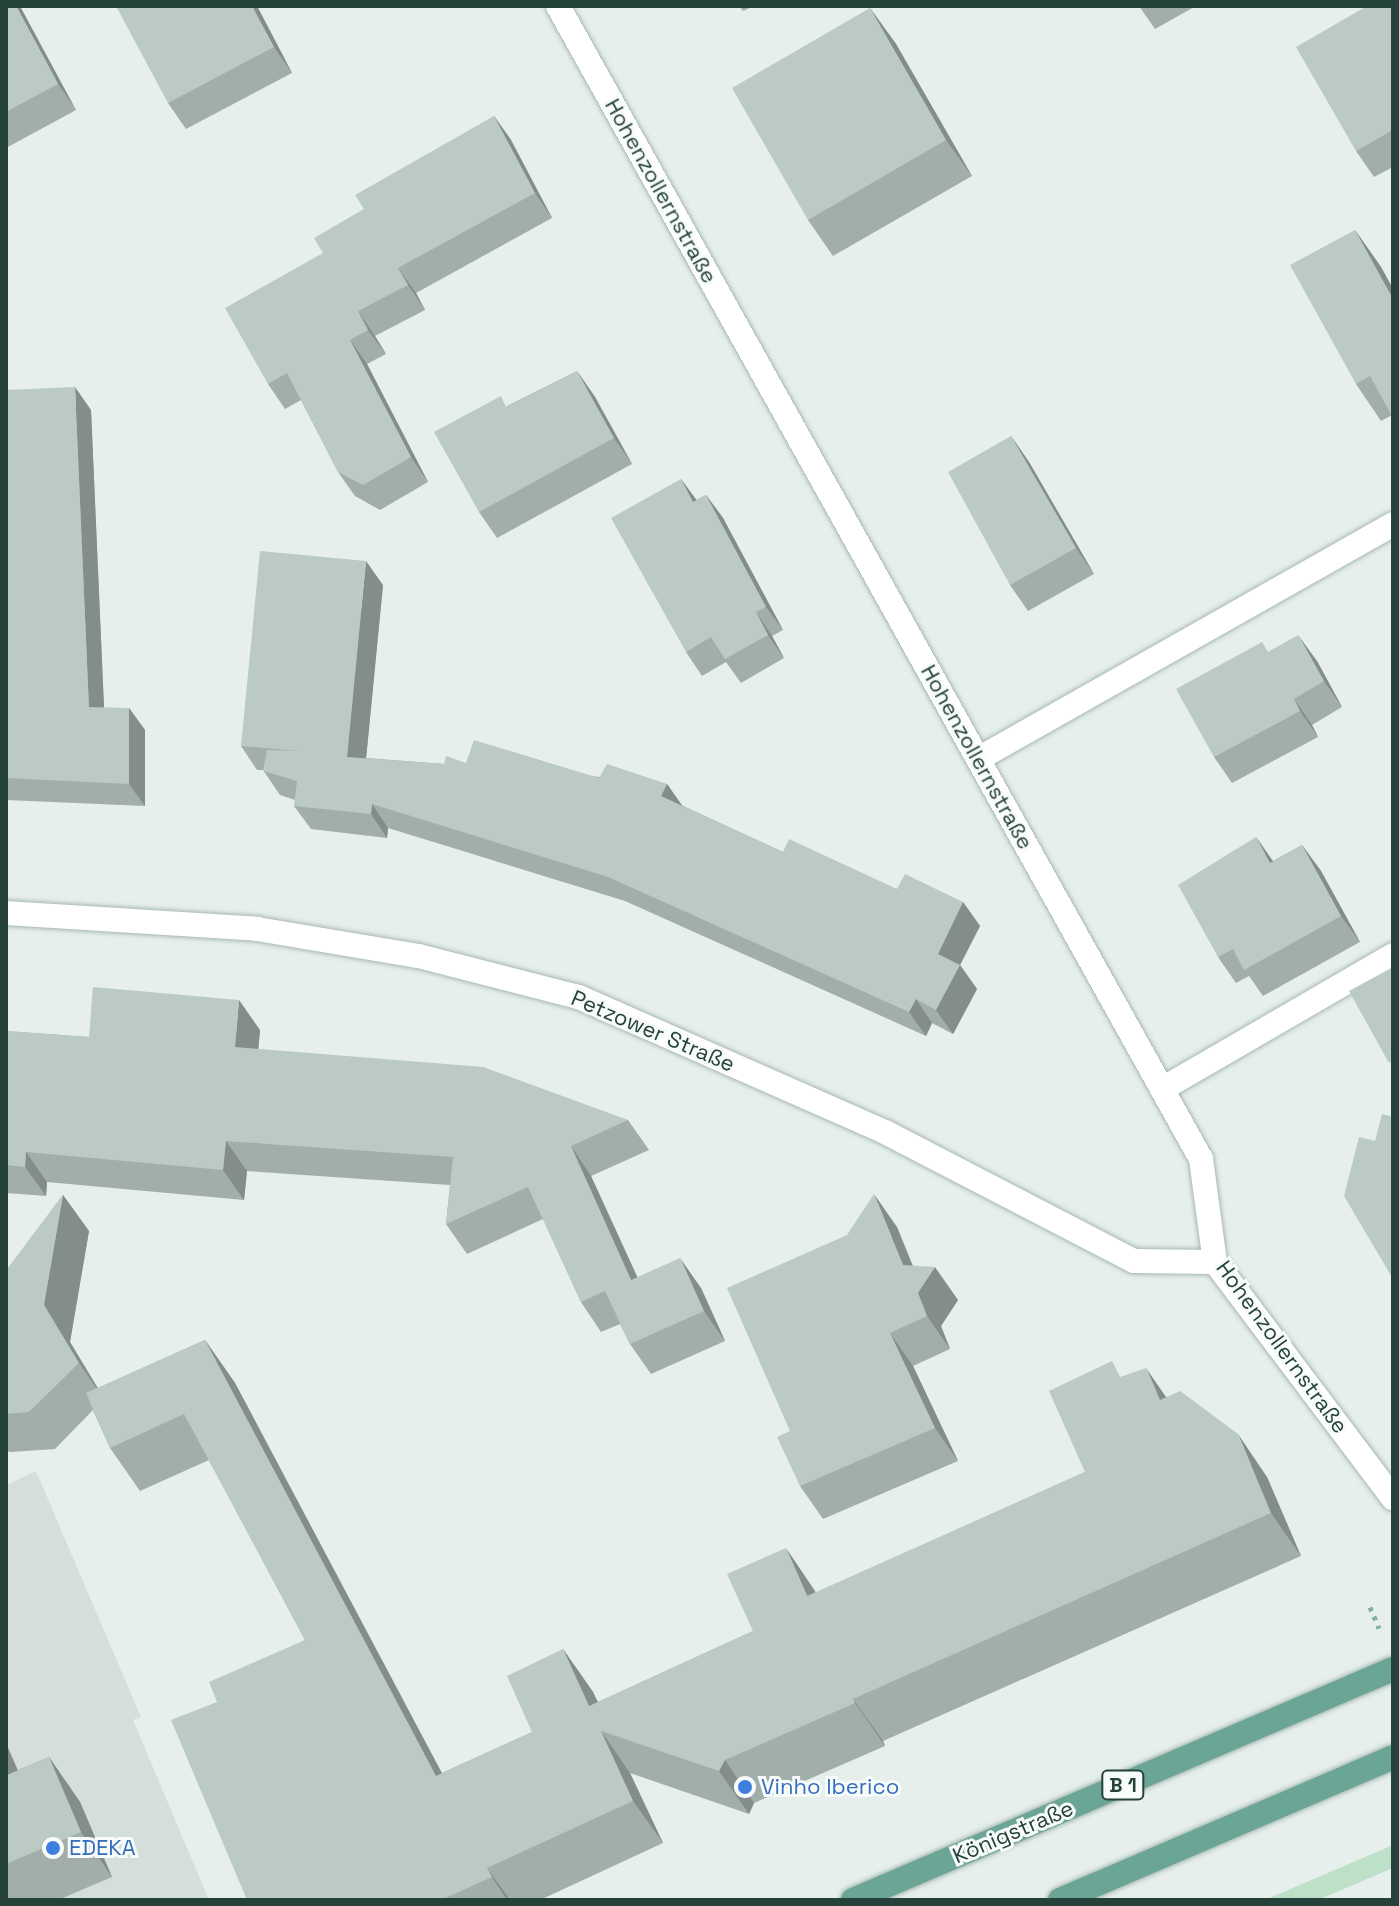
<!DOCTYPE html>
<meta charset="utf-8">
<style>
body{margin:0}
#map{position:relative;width:1399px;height:1906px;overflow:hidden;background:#e6efeb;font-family:"Space Grotesk",sans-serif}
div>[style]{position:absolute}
.built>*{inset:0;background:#d4dfda}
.green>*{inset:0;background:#bfe0c8}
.path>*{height:5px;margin-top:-2.5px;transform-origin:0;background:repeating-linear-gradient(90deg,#86b3a5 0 4px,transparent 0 10px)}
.roads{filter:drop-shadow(0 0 2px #a8b8b2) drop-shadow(0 0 2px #a8b8b2)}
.lane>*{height:24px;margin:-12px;padding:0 12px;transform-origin:12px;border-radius:12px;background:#fff}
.street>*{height:24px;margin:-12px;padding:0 12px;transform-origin:12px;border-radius:12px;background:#fff}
.primary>*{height:24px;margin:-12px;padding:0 12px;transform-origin:12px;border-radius:12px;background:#6aa596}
.wall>*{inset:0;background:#a1aea9}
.shaded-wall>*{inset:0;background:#838d89}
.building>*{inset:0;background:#bbcac4}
.dots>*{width:22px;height:22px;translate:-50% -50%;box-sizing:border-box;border:4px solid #f7fbf9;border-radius:50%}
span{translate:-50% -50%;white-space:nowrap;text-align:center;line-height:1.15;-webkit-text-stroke:6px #f7fbf9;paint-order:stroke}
.shield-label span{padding:2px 6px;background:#f7fbf9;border:2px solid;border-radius:6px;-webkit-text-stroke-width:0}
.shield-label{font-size:20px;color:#24423a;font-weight:700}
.street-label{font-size:22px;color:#24423a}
.shop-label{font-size:22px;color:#366cbe}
.left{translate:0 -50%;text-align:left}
.frame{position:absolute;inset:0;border:8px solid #24423a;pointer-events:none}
</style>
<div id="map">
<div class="built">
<div style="clip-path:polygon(36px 1471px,141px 1717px,133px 1720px,209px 1900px,6px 1900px,6px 1485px)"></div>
</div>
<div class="green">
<div style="clip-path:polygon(1393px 1845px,1393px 1868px,1318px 1900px,1265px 1900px)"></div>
</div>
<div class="path">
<div style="left:1370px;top:1607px;width:23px;rotate:67deg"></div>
</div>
<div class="roads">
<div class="lane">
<div style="left:978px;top:759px;width:477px;rotate:-29.5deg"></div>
<div style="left:1162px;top:1089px;width:267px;rotate:-30.1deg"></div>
</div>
<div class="street">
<div style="left:558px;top:6px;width:1320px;rotate:60.85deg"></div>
<div style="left:1201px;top:1159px;width:104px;rotate:82.3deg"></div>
<div style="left:1215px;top:1262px;width:296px;rotate:53deg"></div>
<div style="left:6px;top:913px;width:252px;rotate:3.6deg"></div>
<div style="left:257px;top:929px;width:164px;rotate:9.5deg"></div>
<div style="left:419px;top:956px;width:165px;rotate:14.4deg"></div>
<div style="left:579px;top:997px;width:334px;rotate:23.8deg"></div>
<div style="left:885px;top:1132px;width:280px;rotate:27.4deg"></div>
<div style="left:1134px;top:1261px;width:81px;rotate:0.7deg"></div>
</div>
<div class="primary">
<div style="left:853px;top:1900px;width:587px;rotate:-23.16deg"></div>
<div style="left:1060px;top:1900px;width:362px;rotate:-23.2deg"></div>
</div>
</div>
<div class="wall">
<div style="clip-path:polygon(6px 6px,76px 110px,6px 148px)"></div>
<div style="clip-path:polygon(257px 6px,292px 73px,186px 129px,168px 103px)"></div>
<div style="clip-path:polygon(739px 6px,754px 6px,743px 11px)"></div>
<div style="clip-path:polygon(1139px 6px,1196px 6px,1155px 29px)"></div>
<div style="clip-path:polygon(1393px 6px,1393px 167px,1374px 177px,1356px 151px)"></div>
<div style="clip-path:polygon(870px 8px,896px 44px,972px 176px,833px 256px,808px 220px)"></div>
<div style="clip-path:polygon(494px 116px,511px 140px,552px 218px,416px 293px,425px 310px,375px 336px,386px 354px,367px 364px,428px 482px,380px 510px,355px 496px,338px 472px,301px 400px,285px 409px,268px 384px,323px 253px,364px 209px)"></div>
<div style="clip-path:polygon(1355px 230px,1381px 267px,1393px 289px,1393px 418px,1392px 415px,1381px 421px,1356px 384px)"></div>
<div style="clip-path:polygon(577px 371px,595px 397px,632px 464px,497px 538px,479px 512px,507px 406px)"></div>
<div style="clip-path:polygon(6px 390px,91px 410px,104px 708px,129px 708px,145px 730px,145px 806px,6px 800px)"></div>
<div style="clip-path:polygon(1011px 436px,1029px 462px,1094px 574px,1028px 611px,1010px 585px)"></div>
<div style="clip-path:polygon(681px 479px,696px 500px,706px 495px,723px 518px,783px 630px,772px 636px,784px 658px,741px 683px,726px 662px,702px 676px,686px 652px)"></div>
<div style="clip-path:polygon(383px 585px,366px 758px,444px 764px,466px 763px,667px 784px,681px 805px,783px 852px,897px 889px,963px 902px,980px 926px,960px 965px,977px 989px,953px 1034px,932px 1023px,926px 1036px,625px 901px,388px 828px,387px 838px,311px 829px,294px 806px,295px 800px,280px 795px,263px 770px,257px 770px,241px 746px)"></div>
<div style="clip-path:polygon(1268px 652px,1317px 661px,1342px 707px,1312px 725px,1318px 737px,1232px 783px,1214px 757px)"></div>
<div style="clip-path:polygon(1256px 837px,1273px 861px,1302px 845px,1321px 871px,1360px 942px,1263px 996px,1249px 976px,1236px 983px,1218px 957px)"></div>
<div style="clip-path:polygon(260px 1030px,258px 1049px,628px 1120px,649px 1150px,591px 1176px,637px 1277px,701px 1288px,725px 1341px,651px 1374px,630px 1344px,620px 1324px,601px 1332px,581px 1302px,543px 1219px,467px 1254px,446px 1224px,450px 1185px,247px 1171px,244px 1200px,47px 1182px,46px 1196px,6px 1193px,6px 1031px,89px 1037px)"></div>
<div style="clip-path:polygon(63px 1195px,89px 1231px,70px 1342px,98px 1388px,205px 1340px,235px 1383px,442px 1773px,532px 1732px,563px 1649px,593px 1692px,598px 1702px,753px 1631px,816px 1593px,1085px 1472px,1122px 1376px,1166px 1397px,1267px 1477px,1301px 1556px,883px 1741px,885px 1746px,754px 1803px,749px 1814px,630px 1773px,663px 1843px,540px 1900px,247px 1900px,217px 1702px,305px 1640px,209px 1460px,140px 1491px,110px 1448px,93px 1410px,55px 1449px,11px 1452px,6px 1451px,6px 1271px)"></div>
<div style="clip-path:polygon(897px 1227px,913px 1266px,958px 1300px,941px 1326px,950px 1349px,913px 1366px,958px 1461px,823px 1519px,800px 1486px,790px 1431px)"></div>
<div style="clip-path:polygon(6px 1743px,18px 1770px,49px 1757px,80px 1802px,112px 1877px,58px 1900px,6px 1900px)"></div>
</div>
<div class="shaded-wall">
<div style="clip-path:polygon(16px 6px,20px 6px,76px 110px,58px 84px)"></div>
<div style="clip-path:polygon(252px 6px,257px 6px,292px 73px,274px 47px)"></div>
<div style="clip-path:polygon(870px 8px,896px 44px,972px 176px,946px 140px)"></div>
<div style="clip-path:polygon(494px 116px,511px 140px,552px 218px,535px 193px)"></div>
<div style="clip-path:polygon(1355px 230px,1381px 267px,1393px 289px,1393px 299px)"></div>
<div style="clip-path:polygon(398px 268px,416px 293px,425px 310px,408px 285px)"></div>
<div style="clip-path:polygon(358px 311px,375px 336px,386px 354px,368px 330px)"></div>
<div style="clip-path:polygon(350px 340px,367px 364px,428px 482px,411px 457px)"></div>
<div style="clip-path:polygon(577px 371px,595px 397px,632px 464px,614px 438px)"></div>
<div style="clip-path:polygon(75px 387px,91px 410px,105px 730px,89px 707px)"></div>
<div style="clip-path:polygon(1011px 436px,1029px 462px,1094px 574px,1076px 548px)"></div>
<div style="clip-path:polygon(681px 479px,698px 502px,693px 502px)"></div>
<div style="clip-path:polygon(706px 495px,723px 518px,783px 630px,766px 607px)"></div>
<div style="clip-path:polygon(366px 561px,383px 585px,364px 780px,347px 757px)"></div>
<div style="clip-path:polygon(756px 612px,772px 636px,784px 658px,768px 635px)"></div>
<div style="clip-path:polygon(1298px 635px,1317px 661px,1342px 707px,1324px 681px)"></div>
<div style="clip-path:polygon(1294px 699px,1312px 725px,1318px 737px,1300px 711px)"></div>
<div style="clip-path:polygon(129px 708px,145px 730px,145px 806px,129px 784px)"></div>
<div style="clip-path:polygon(667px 784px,684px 808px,661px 796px)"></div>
<div style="clip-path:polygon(372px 804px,388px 828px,387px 838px,371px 814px)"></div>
<div style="clip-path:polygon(1256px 837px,1274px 863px,1270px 863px)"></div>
<div style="clip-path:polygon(1302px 845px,1321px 871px,1360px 942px,1341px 916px)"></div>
<div style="clip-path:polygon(963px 902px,980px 926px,960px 965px,977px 989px,953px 1034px,936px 1010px,938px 954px)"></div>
<div style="clip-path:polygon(916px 999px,932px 1023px,926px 1036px,909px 1012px)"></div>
<div style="clip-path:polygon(239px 1000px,260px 1030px,256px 1076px,235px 1047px)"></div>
<div style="clip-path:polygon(226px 1141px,247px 1171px,244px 1200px,223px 1170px)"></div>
<div style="clip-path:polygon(571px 1146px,591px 1176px,652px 1309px,631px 1280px)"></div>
<div style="clip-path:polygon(26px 1152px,47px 1182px,46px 1196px,25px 1167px)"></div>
<div style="clip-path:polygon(874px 1194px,897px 1227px,921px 1287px,935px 1267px,958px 1300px,941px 1326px,950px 1349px,927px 1316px,918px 1293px,903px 1265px)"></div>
<div style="clip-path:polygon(63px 1195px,89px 1231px,70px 1342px,104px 1399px,79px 1363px,44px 1305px)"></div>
<div style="clip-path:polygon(680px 1258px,701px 1288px,725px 1341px,704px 1311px)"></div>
<div style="clip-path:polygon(890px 1333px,913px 1366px,958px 1461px,935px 1428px)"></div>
<div style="clip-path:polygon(205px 1340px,235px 1383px,466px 1819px,436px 1776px)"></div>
<div style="clip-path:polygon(1146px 1368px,1175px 1410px,1160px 1400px)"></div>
<div style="clip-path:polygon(1238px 1434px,1267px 1477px,1301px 1556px,1271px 1513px)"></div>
<div style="clip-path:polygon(786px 1548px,815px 1591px,837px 1639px,807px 1596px)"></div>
<div style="clip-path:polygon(563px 1649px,593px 1692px,613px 1735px,589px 1706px)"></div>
<div style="clip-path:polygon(853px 1699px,883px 1741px,885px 1746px,855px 1703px)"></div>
<div style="clip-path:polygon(601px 1731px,630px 1773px,663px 1843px,633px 1801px)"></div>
<div style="clip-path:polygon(6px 1743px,38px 1820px,6px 1772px)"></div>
<div style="clip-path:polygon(49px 1757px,80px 1802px,112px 1877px,81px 1832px)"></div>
<div style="clip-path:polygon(725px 1760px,754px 1803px,749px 1814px,719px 1771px)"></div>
<div style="clip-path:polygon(487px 1868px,510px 1900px,507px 1900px,492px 1877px)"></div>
</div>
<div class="building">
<div style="clip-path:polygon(6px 6px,16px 6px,58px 84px,6px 112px)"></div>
<div style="clip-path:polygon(116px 6px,252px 6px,274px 47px,168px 103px)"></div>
<div style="clip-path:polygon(1367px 6px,1393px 6px,1393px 130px,1356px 151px,1296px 47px)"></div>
<div style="clip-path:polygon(870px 8px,946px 140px,808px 220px,732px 88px)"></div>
<div style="clip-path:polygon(494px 116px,535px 193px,398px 268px,408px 285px,358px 311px,368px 330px,350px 340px,411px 457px,363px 485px,338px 472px,287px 373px,268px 384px,225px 308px,323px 253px,314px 238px,364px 209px,355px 195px)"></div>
<div style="clip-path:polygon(1355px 230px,1393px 299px,1393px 418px,1370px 376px,1356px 384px,1290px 265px)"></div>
<div style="clip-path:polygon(577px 371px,614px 438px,479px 512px,434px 432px,501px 396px,506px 407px)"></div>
<div style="clip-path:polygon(75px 387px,89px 707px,129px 708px,129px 784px,6px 778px,6px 390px)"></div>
<div style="clip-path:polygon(1011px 436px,1076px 548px,1010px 585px,948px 472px)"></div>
<div style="clip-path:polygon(681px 479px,693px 502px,706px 495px,766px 607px,756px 612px,768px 635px,725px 659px,711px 637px,686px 652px,611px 518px)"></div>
<div style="clip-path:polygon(260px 551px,366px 561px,347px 757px,444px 764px,446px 756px,466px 763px,474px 740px,599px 778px,607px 764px,667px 784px,661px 796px,783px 852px,789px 839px,897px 889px,905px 874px,963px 902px,938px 954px,960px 965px,936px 1010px,916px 999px,909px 1012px,608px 877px,372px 804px,371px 814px,294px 806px,297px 781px,263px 771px,267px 750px,300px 751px,241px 746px)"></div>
<div style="clip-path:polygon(1298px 635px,1324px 681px,1294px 699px,1300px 711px,1214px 757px,1176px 689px,1262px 642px,1268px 652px)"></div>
<div style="clip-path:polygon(1256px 837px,1270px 863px,1302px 845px,1341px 916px,1244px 970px,1233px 949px,1218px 957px,1178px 885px)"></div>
<div style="clip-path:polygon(1393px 967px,1393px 1060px,1389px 1063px,1349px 991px)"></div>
<div style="clip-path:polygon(93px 987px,239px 1000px,235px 1047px,483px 1067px,628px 1120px,571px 1146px,631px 1280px,680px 1258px,704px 1311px,630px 1344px,605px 1291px,581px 1302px,528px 1187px,446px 1224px,453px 1157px,226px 1141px,223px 1170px,26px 1152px,25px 1167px,6px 1165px,6px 1031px,89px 1037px)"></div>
<div style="clip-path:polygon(1382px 1114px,1393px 1117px,1393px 1279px,1344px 1196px,1359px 1137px,1375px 1141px)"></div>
<div style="clip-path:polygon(874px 1194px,903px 1265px,935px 1267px,918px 1293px,927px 1316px,890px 1333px,935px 1428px,800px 1486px,777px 1437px,790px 1431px,727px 1288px,847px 1235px)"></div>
<div style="clip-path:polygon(63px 1195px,44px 1305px,79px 1363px,29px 1412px,6px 1414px,6px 1271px)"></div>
<div style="clip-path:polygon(205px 1340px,436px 1776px,532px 1732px,507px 1676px,563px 1649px,589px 1706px,753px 1631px,727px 1574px,786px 1548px,807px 1596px,1085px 1472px,1049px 1391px,1112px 1361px,1120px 1377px,1146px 1368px,1160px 1400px,1180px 1391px,1238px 1434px,1271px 1513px,853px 1699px,855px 1703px,725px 1760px,719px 1771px,601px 1731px,633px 1801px,487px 1868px,492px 1877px,441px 1900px,247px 1900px,171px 1720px,217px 1702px,209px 1682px,305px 1640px,184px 1414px,110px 1448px,86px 1393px)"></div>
<div style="clip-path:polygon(49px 1757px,81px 1832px,6px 1864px,6px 1772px,7px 1775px)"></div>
</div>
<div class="dots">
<div style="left:745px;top:1787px;background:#3f7fe0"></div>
<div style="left:53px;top:1848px;background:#3f7fe0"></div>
</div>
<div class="shield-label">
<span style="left:1123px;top:1785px">B 1</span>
</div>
<div class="street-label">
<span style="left:661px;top:191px;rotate:61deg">Hohenzollernstraße</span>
<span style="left:977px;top:757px;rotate:61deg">Hohenzollernstraße</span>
<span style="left:653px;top:1031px;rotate:23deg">Petzower Straße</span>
<span style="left:1282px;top:1347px;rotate:54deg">Hohenzollernstraße</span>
<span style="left:1013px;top:1832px;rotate:-23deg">Königstraße</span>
</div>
<div class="shop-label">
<span class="left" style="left:761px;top:1787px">Vinho Iberico</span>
<span class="left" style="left:69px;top:1848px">EDEKA</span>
</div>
<div class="frame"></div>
</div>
